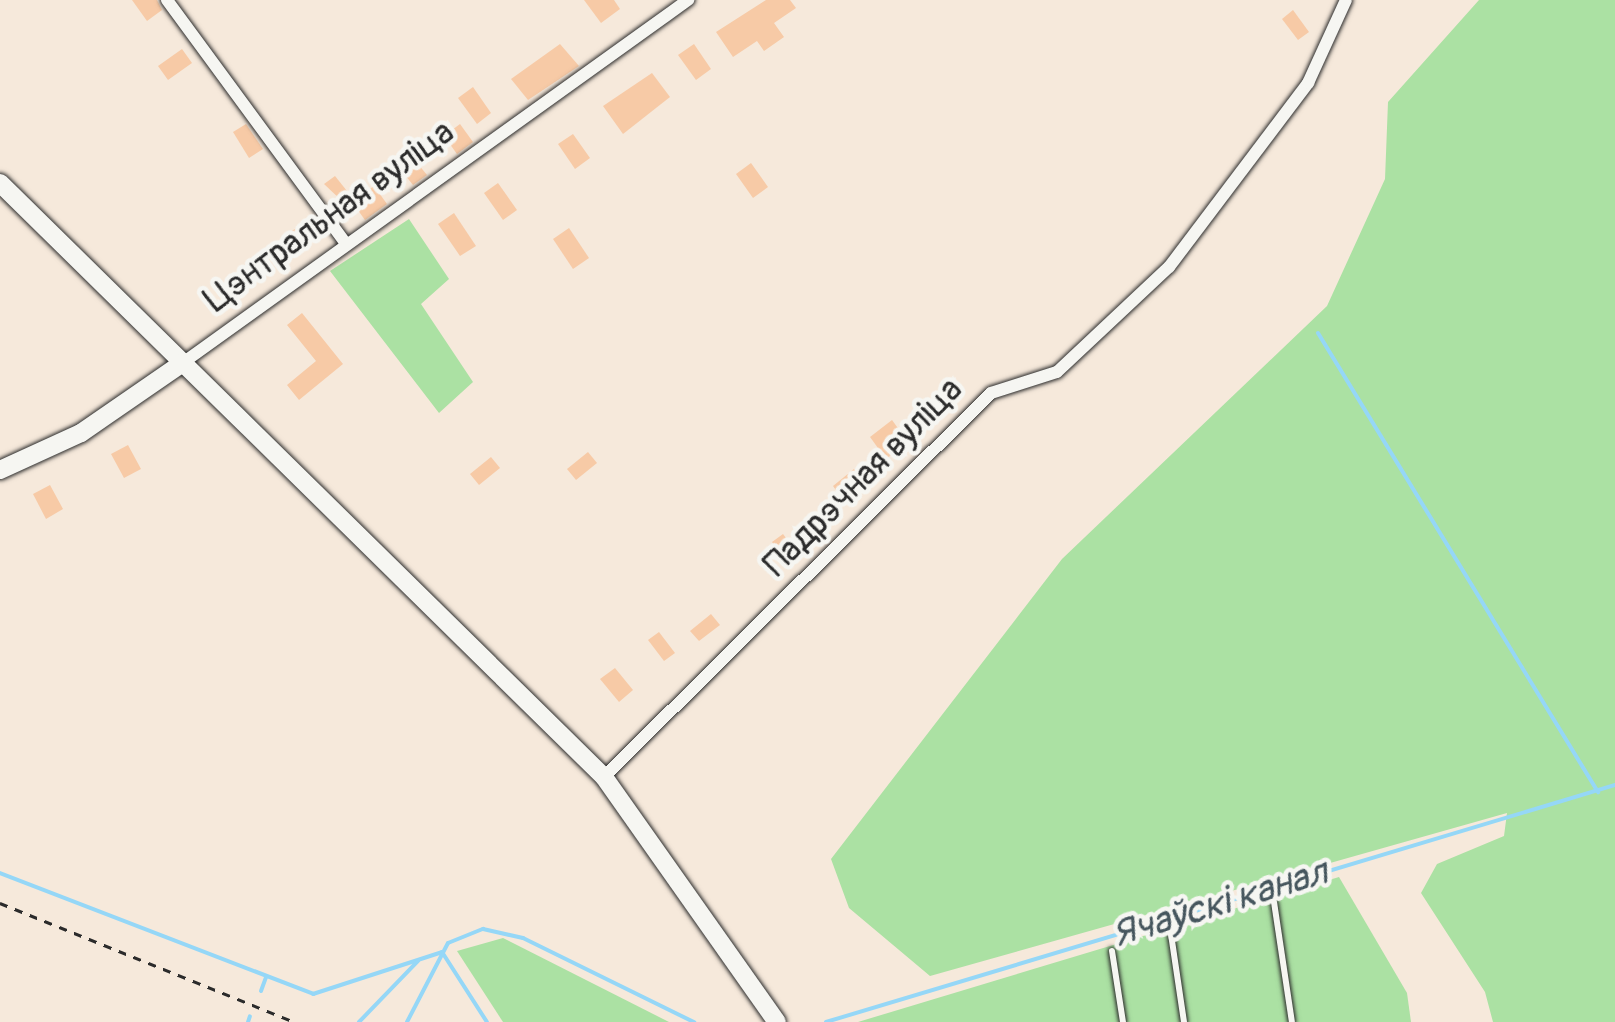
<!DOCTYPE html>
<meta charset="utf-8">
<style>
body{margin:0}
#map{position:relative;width:1615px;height:1022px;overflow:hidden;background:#f6e9db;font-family:Pangolin,sans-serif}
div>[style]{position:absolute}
.green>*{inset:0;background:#abe1a3}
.stream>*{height:4px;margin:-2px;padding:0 2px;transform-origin:2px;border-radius:2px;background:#95d7f7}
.building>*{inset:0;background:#f7caa6}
.path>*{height:2.5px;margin-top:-1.25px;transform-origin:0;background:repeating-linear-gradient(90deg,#2b2b2b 0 8px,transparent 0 16px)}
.roads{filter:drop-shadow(0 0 2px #2b2b2b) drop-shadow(0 0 2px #2b2b2b)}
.lane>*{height:6px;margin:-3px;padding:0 3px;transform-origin:3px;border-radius:3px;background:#f6f6f2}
.street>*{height:12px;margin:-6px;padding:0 6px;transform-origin:6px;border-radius:6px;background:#f6f6f2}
.secondary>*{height:18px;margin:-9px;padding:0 9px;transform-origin:9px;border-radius:9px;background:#f6f6f2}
span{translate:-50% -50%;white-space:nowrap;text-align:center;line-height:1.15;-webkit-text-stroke:9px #f6f6f2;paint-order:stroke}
.street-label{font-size:35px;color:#2b2b2b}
.water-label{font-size:38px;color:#46565e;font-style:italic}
</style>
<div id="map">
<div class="green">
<div style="clip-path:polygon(1479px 0,1615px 0,1615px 1022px,1493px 1022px,1485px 992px,1421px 893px,1437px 864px,1504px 836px,1507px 813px,930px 976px,849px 908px,831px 859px,1062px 559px,1327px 306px,1385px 179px,1388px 102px)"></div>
<div style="clip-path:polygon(409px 219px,449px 279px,421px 304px,473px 382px,439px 413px,330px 271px)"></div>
<div style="clip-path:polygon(1339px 877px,1407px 993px,1411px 1022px,858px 1022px)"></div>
<div style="clip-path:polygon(503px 938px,669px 1022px,503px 1022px,457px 951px)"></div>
</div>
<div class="stream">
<div style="left:1318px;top:333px;width:538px;rotate:58.62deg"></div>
<div style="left:0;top:873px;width:336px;rotate:21.1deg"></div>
<div style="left:313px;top:994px;width:136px;rotate:-18deg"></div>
<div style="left:442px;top:952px;width:83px;rotate:57.3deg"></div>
<div style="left:261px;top:991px;width:15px;rotate:-70deg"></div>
<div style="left:248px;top:1022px;width:6px;rotate:-72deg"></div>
<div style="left:359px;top:1022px;width:85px;rotate:-46deg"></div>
<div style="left:407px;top:1022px;width:89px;rotate:-62.6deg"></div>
<div style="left:448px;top:943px;width:38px;rotate:-22deg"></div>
<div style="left:483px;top:929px;width:41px;rotate:12.7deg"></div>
<div style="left:523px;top:938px;width:191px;rotate:26.2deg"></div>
<div style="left:826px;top:1022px;width:824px;rotate:-16.72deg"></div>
</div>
<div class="building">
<div style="clip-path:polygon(132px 0,157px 0,162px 10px,147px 21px)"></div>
<div style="clip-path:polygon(584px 0,614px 0,620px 9px,601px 23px)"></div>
<div style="clip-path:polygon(766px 0,790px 0,796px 8px,774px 23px,784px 37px,764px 51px,757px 41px,733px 57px,716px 32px)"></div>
<div style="clip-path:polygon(1293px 10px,1309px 32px,1298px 40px,1282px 19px)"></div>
<div style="clip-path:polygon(560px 44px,579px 66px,528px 100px,511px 79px)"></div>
<div style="clip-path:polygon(694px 44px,711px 69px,696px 80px,678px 55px)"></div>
<div style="clip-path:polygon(182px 49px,192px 63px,168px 80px,158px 66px)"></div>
<div style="clip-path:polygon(652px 73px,670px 97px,623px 134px,603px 106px)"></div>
<div style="clip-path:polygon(473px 87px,491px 113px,477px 124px,458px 98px)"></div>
<div style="clip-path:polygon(246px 124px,263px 149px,249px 158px,233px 132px)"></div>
<div style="clip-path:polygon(460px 124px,473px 142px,457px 154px,444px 136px)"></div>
<div style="clip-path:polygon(573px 134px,590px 158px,575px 169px,558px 144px)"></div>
<div style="clip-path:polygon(414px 159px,427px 175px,413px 185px,401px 170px)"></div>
<div style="clip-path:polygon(751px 163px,768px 187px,753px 198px,736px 174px)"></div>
<div style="clip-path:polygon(335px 176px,351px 196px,343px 202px,324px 184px)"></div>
<div style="clip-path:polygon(498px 183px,517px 210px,503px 220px,484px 193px)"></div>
<div style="clip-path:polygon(374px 186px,387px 204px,365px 220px,352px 202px)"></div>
<div style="clip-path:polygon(454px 213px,476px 246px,460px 256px,438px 224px)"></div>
<div style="clip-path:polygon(313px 216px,322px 229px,301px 244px,292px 231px)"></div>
<div style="clip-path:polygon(569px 228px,589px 258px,573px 269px,553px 239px)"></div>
<div style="clip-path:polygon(302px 313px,343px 364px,299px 400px,287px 385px,316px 361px,287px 325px)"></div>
<div style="clip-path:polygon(892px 420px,908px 442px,886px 459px,870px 437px)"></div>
<div style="clip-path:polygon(128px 445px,141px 469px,124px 478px,111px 454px)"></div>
<div style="clip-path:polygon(588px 452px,597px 463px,576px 480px,567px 469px)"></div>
<div style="clip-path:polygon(491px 457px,500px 468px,479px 485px,470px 474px)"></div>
<div style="clip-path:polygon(854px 469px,862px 480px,841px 497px,833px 486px)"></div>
<div style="clip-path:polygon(50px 485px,63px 509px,46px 519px,33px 494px)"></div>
<div style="clip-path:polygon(783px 534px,799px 555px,788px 563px,772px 542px)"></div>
<div style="clip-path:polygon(711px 614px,720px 625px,699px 641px,690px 631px)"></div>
<div style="clip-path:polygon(659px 632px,675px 653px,664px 661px,648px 640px)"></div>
<div style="clip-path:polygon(615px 668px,633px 690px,619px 702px,600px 679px)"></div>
</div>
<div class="path">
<div style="left:0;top:903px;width:317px;rotate:22deg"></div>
</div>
<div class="roads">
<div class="lane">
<div style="left:1274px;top:902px;width:121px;rotate:81.5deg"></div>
<div style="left:1171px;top:934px;width:89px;rotate:81.6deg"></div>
<div style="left:1112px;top:951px;width:72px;rotate:81.2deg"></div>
</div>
<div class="street">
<div style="left:167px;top:0;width:303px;rotate:53.7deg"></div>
<div style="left:184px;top:362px;width:621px;rotate:-35.69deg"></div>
<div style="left:604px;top:777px;width:545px;rotate:-44.78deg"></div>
<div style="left:991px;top:393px;width:69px;rotate:-17.7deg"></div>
<div style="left:1057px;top:372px;width:154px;rotate:-43.2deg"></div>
<div style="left:1169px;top:267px;width:231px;rotate:-52.9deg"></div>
<div style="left:1308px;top:83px;width:91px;rotate:-65.4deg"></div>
</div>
<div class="secondary">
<div style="left:0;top:183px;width:847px;rotate:44.52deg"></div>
<div style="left:604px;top:777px;width:300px;rotate:54.8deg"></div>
<div style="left:0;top:470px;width:89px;rotate:-24.6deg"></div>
<div style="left:81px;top:433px;width:125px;rotate:-34.6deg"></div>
</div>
</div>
<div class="street-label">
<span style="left:329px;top:216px;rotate:-36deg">Цэнтральная вуліца</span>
<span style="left:863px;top:477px;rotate:-45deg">Падрэчная вуліца</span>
</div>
<div class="water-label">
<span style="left:1220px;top:904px;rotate:-17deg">Ячаўскі канал</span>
</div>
</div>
